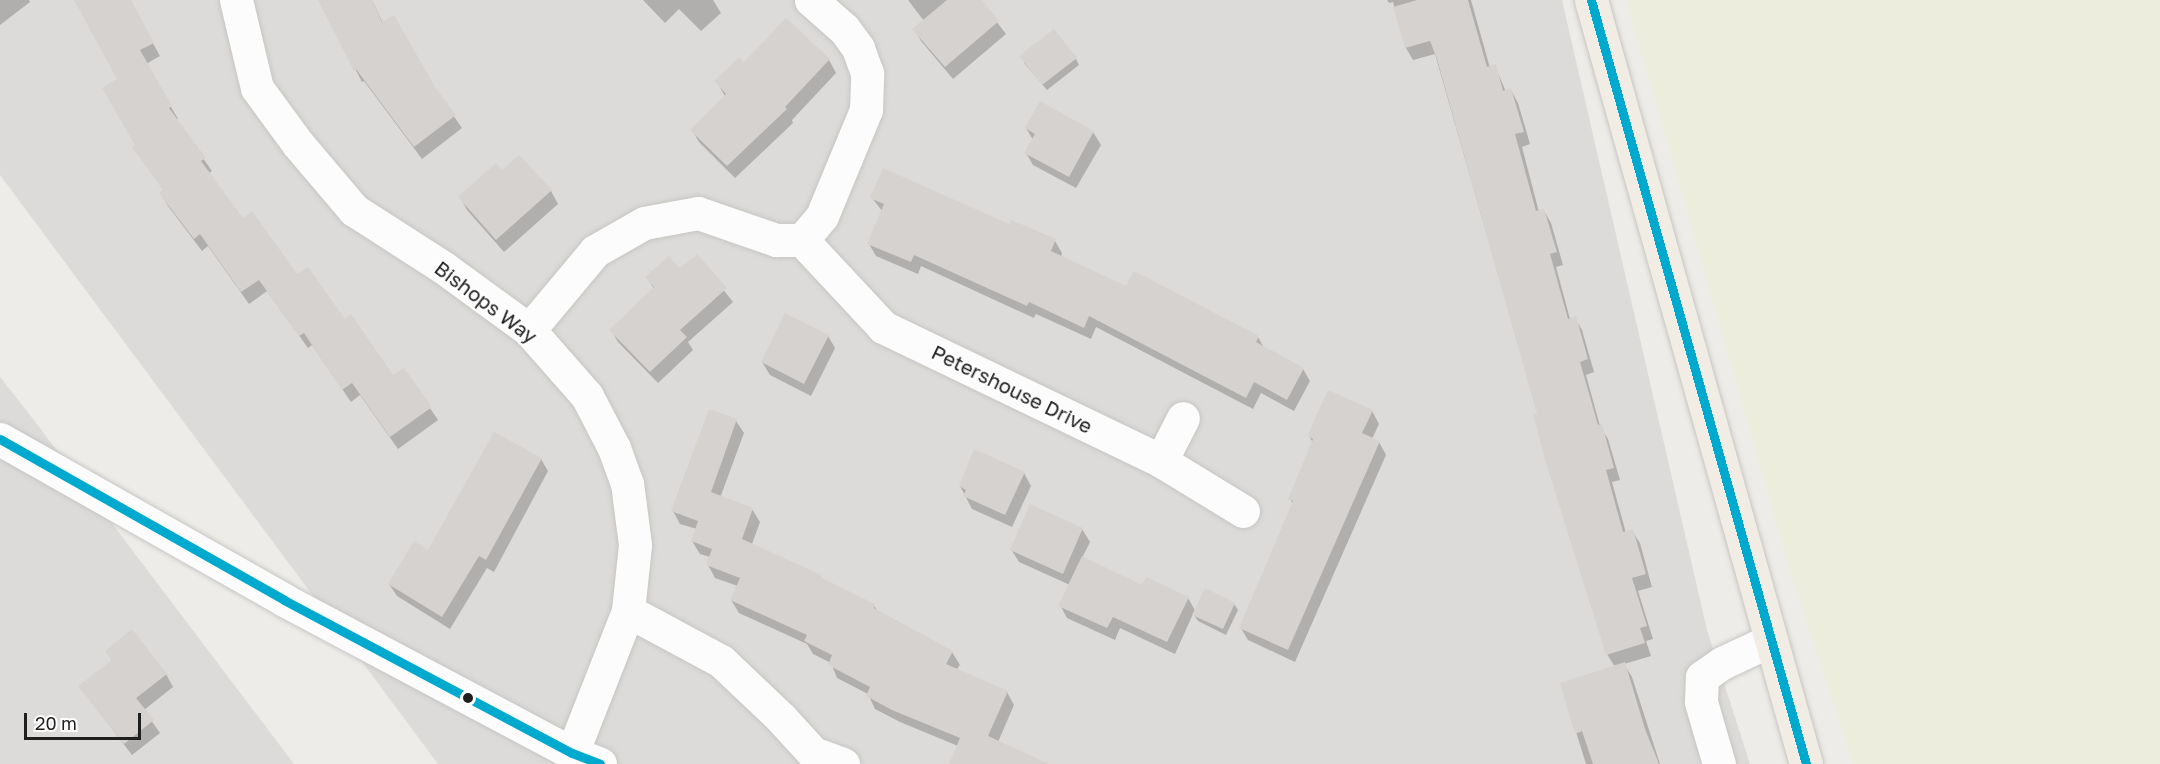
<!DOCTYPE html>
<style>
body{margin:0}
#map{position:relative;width:2160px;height:764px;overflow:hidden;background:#eeece8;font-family:"Golos Text",sans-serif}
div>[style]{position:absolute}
.residential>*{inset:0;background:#dddbd9}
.farmland>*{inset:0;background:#eceddc}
.shadow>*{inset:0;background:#0003}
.building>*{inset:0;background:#d5d2cf}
.roads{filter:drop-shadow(0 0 2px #c6c6c4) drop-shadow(0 0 2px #c6c6c4)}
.minor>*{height:33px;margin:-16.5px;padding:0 16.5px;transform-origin:16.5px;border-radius:16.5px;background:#fcfcfc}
.major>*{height:33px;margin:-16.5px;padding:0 16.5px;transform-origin:16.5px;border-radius:16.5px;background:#f1ede5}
.bus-1>*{height:9px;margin:-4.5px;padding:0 4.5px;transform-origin:4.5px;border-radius:4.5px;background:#00a9ce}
.dots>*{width:16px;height:16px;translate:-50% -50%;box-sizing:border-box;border:3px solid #fff;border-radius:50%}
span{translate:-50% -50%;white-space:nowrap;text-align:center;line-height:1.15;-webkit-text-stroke:4.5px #fff;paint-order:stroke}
.street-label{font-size:20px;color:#1f1f1f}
.scale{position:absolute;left:24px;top:713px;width:117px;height:27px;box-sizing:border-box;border:3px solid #1f1f1f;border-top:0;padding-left:8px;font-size:18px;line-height:21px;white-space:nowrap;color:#1f1f1f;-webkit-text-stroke:4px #fff;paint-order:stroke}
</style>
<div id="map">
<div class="residential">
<div style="clip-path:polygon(0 0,1562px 0,1707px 630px,1750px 764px,438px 764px,0 175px)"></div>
<div style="clip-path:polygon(0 377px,27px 411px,294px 764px,0 764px)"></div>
</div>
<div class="farmland">
<div style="clip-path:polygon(1626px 0,2160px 0,2160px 764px,1853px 764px,1788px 564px)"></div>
</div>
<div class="shadow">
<div style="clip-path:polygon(0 0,29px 0,30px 2px,0 25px)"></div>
<div style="clip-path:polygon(84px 0,129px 0,160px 56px,146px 64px,178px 119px,176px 120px,212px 171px,208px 174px,243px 220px,344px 321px,393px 377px,430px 408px,438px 420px,398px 449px,360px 395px,351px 402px,312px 345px,308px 348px,267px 291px,249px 304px,208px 246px,202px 251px,168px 206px,161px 193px,164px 191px,134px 147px,137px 145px,119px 80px)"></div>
<div style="clip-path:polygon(320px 0,372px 0,383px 23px,434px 88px,462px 128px,422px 159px,364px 81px,362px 82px)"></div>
<div style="clip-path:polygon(643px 0,713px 0,721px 13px,701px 31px,679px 9px,665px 23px)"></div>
<div style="clip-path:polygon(908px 0,980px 0,1006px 34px,953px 79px,921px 41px,914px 29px,924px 21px)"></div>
<div style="clip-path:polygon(1387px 0,1471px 0,1490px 68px,1495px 66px,1506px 92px,1511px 90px,1518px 103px,1530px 144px,1522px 147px,1539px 212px,1544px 211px,1551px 223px,1563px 265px,1556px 267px,1570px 319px,1575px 318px,1582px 330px,1594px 372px,1586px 375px,1600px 426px,1608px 439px,1620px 480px,1612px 482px,1626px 533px,1632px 531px,1640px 543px,1652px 587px,1638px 591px,1653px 639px,1646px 641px,1651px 656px,1624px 664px,1632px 677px,1660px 764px,1586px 764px,1561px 684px,1615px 667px,1607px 654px,1435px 54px,1413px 60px,1406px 48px,1393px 2px,1389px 3px)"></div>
<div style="clip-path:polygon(1076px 59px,1079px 65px,1047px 90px,1024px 63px)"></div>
<div style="clip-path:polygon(829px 60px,836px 73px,792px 120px,793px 123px,735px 178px,699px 142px,692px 130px,725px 96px,716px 81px)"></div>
<div style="clip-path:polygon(1026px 128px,1093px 132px,1101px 145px,1076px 188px,1033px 165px,1026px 153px,1033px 140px)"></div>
<div style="clip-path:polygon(519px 157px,551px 191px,558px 204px,504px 252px,467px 210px,460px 197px,502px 172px)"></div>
<div style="clip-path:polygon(872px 198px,1010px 226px,1055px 241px,1062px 253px,1061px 257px,1127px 288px,1258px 337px,1264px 348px,1303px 369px,1310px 381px,1294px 411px,1261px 393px,1253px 409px,1096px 327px,1091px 339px,1036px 314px,1034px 318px,921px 266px,918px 274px,876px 256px,869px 244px,883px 212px)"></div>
<div style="clip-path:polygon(697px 256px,733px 302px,688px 342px,693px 350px,658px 383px,618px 342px,611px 330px,654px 289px,647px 277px,680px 270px)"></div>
<div style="clip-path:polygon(828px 336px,835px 348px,811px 396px,770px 375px,762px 362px)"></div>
<div style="clip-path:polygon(1372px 411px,1379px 424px,1372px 439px,1379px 442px,1386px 455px,1295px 662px,1248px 640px,1241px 628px,1293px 504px,1290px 499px,1313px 443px,1309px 436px)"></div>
<div style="clip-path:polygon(736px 421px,744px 433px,720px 498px,752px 509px,760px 522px,752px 544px,820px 576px,822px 579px,874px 606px,878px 611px,952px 652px,960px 665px,956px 670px,1007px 692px,1014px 705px,998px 742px,1046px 764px,951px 764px,958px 746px,900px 722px,875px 709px,868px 694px,837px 678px,831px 663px,813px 654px,807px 644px,739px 613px,731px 600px,738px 586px,715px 578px,708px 565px,710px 557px,700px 554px,692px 541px,697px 529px,680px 524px,673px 511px)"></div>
<div style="clip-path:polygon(541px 459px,548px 471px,494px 572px,487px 568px,450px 629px,397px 596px,389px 584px)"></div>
<div style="clip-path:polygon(1024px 473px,1031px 486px,1012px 527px,972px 509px,960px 486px)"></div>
<div style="clip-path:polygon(1082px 529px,1090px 542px,1082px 558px,1143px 587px,1188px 598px,1196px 612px,1234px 604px,1238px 610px,1226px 635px,1198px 621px,1193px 614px,1175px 654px,1120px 628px,1115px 640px,1067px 618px,1060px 605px,1070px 585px,1019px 562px,1011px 549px)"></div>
<div style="clip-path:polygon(107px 651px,166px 674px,173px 687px,144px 710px,160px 733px,132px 755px,80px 687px,113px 662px)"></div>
</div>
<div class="building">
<div style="clip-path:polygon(74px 0,131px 0,154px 43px,140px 50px,172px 106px,169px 108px,206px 158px,201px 161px,243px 218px,252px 211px,297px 274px,308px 267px,345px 319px,351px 314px,393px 375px,404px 368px,432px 407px,390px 437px,352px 383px,342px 390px,304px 333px,299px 336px,259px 280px,241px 292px,200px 234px,194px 239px,159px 193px,163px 190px,132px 147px,135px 145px,102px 88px,117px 79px)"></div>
<div style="clip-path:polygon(318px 0,372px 0,382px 22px,394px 15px,435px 87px,456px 115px,414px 147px,356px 69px,354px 71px)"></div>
<div style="clip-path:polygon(947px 0,982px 0,999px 21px,945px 67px,912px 29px)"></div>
<div style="clip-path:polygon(1417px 0,1468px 0,1487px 67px,1496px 64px,1503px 91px,1511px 88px,1524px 132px,1515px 134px,1536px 211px,1544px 209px,1557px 252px,1550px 254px,1568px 319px,1576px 316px,1588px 359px,1580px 362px,1598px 425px,1602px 424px,1614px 468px,1606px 470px,1623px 532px,1633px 529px,1646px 574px,1632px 578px,1647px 626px,1640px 628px,1645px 643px,1606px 655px,1546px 463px,1533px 414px,1537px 414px,1437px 59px,1430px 41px,1405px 48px,1393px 7px)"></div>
<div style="clip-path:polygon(786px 18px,830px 59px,785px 107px,787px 109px,727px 166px,690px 130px,726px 94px,714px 81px,739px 57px,744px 62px)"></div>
<div style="clip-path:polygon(1054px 29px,1077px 58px,1042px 85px,1019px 56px)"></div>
<div style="clip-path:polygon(1040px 101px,1094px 131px,1069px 177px,1024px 153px,1035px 134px,1025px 128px)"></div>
<div style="clip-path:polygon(519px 155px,552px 190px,496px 240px,458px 197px,496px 163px,502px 170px)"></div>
<div style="clip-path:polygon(883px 168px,1009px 224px,1011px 220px,1056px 239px,1051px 251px,1126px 286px,1134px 271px,1259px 336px,1256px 342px,1304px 368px,1287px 400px,1254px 382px,1246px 398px,1089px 316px,1084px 328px,1029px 302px,1027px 306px,914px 255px,911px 262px,867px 244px,884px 204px,870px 198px)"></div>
<div style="clip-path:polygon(697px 254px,727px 288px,680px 330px,687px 337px,650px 372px,609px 330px,654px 287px,645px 277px,669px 256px,680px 268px)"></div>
<div style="clip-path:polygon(785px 313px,829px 335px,804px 384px,761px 362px)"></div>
<div style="clip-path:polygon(1328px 390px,1373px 410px,1362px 433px,1380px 441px,1288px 650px,1239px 628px,1293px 501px,1288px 499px,1313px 439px,1307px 436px)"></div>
<div style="clip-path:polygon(709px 409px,737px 419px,711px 492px,753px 508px,742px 539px,821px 575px,820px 577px,875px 604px,874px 608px,953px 651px,946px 664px,1008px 691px,988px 736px,1049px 764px,949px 764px,960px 738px,892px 710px,866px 696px,870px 687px,828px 665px,832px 655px,804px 641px,807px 635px,730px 600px,740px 578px,706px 565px,712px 549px,691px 541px,698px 521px,671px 511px)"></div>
<div style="clip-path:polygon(494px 432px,542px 458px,486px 560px,479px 556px,442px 617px,388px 584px,414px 541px,428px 550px)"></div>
<div style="clip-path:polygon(974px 449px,1025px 472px,1005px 515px,963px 496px,966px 490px,959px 486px)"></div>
<div style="clip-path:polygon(1030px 504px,1083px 528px,1063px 574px,1010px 550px)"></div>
<div style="clip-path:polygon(1082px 556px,1142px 585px,1146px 577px,1189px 597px,1167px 642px,1113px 617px,1107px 628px,1058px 606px)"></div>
<div style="clip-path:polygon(1205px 588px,1235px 603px,1223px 629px,1192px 615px)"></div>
<div style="clip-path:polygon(132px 629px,167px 674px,136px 698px,154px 720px,124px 744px,78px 686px,112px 660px,105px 651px)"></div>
<div style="clip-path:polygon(1625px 662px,1645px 729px,1659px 764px,1593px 764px,1582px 731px,1575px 734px,1560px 683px)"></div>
</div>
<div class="roads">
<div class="minor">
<div style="left:236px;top:0;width:90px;rotate:76.6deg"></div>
<div style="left:257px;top:88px;width:69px;rotate:53.8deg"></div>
<div style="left:298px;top:144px;width:87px;rotate:49.7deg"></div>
<div style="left:354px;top:210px;width:107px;rotate:32.8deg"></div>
<div style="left:444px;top:268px;width:105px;rotate:36.1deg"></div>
<div style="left:529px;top:330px;width:88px;rotate:48.7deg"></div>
<div style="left:587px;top:396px;width:59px;rotate:62.6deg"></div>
<div style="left:614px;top:448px;width:37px;rotate:70deg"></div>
<div style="left:627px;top:483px;width:63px;rotate:82.6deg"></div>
<div style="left:635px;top:545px;width:66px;rotate:96.1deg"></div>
<div style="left:628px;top:611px;width:153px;rotate:111.5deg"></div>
<div style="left:802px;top:240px;width:119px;rotate:47deg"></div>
<div style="left:883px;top:327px;width:309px;rotate:25.7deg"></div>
<div style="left:1161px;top:461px;width:96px;rotate:31.4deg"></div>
<div style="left:529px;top:330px;width:103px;rotate:-50.1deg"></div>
<div style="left:595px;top:251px;width:56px;rotate:-29.7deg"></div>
<div style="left:644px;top:223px;width:55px;rotate:-10.5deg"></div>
<div style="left:698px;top:213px;width:83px;rotate:19.1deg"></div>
<div style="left:776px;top:240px;width:26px"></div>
<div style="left:802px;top:240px;width:31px;rotate:-50deg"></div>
<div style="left:822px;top:216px;width:115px;rotate:-67.5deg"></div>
<div style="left:866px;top:110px;width:37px;rotate:-88deg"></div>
<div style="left:867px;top:73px;width:27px;rotate:-110deg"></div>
<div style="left:858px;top:48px;width:24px;rotate:-126deg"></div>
<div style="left:844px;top:29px;width:44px;rotate:-138.7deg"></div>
<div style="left:0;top:439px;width:326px;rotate:29.5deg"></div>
<div style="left:284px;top:600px;width:326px;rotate:28deg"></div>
<div style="left:572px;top:753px;width:30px;rotate:21deg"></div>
<div style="left:1161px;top:461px;width:48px;rotate:-62.9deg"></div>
<div style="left:628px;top:611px;width:106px;rotate:28.3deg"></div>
<div style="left:721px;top:661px;width:83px;rotate:43.5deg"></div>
<div style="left:781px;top:718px;width:47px;rotate:47.6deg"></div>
<div style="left:813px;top:753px;width:32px;rotate:20deg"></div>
<div style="left:1719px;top:764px;width:65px;rotate:-106.2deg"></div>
<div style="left:1701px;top:702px;width:25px;rotate:-88deg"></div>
<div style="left:1702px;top:677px;width:24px;rotate:-35deg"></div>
<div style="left:1722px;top:663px;width:54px;rotate:-25.1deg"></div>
</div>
<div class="major">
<div style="left:1591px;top:0;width:794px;rotate:74.28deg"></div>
</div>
</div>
<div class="bus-1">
<div style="left:1591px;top:0;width:794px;rotate:74.28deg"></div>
<div style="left:0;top:439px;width:326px;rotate:29.5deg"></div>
<div style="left:284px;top:600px;width:326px;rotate:28deg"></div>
<div style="left:572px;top:753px;width:30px;rotate:21deg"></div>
</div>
<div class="dots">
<div style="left:468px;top:698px;background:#1f1f1f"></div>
</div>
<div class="street-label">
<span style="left:486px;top:302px;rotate:37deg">Bishops Way</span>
<span style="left:1012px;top:389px;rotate:26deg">Petershouse Drive</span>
</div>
<div class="scale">20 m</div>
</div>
